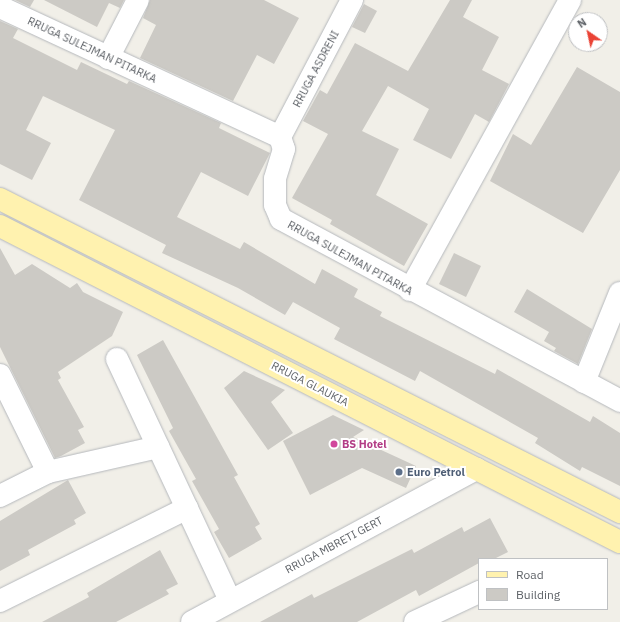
<!DOCTYPE html>
<style>
body{margin:0}
#map{position:relative;width:620px;height:622px;overflow:hidden;background:#f1efe8;font-family:"IBM Plex Sans",sans-serif}
div>[style]{position:absolute}
.building>*{inset:0;background:#cccac5}
.roads{filter:drop-shadow(0 0 1px #b5b8bc) drop-shadow(0 0 1px #b5b8bc)}
.minor>*{height:22px;margin:-11px;padding:0 11px;transform-origin:11px;border-radius:11px;background:#fff}
.major>*{height:22px;margin:-11px;padding:0 11px;transform-origin:11px;border-radius:11px;background:#fff2af}
.dots>*{width:11px;height:11px;translate:-50% -50%;box-sizing:border-box;border:2px solid #fff;border-radius:50%}
span{translate:-50% -50%;white-space:nowrap;text-align:center;line-height:1.15;-webkit-text-stroke:4px #fff;paint-order:stroke}
.street-label{font-size:11px;color:#5f6368}
.hotel-label{font-size:11px;color:#b23c85;font-weight:700}
.left{translate:0 -50%;text-align:left}
.service-label{font-size:11px;color:#4e5e75;font-weight:700}
.legend{position:absolute;left:478px;top:558px;width:130px;height:52px;box-sizing:border-box;background:#fff;border:1px solid #bfc1c3;margin:0;padding:5px 7px;list-style:none;font-size:12px;color:#5f6368}
.legend li{display:flex;align-items:center;gap:8px;height:20px}
.legend b{width:20px;border:1px solid #bfc1c3}
.north{position:absolute;left:568px;top:12px;width:40px;height:40px;box-sizing:border-box;background:#fff;border:1px solid #bfc1c3;border-radius:50%;rotate:326deg;font-size:11px;font-weight:700;line-height:16px;text-align:center;color:#5f6368}
.north::after{content:'';display:block;margin:auto;width:14px;height:18px;background:#ea4335;clip-path:polygon(50% 0,100% 100%,50% 72%,0 100%)}
</style>
<div id="map">
<div class="building">
<div style="clip-path:polygon(15px 0,34px 0,30px 7px)"></div>
<div style="clip-path:polygon(44px 0,124px 0,120px 8px,109px 3px,97px 27px)"></div>
<div style="clip-path:polygon(150px 0,264px 0,299px 18px,274px 64px,257px 55px,233px 101px,140px 58px,156px 25px,143px 18px)"></div>
<div style="clip-path:polygon(450px 0,472px 0,463px 17px,499px 37px,482px 70px,509px 84px,489px 122px,475px 114px,451px 159px,413px 140px,429px 109px,388px 86px,362px 131px,399px 149px,376px 195px,428px 224px,404px 266px,330px 224px,332px 220px,292px 198px,328px 134px,303px 121px,320px 90px,327px 94px,355px 43px,408px 71px)"></div>
<div style="clip-path:polygon(364px 4px,377px 11px,365px 33px,352px 27px)"></div>
<div style="clip-path:polygon(0 21px,18px 29px,13px 38px,77px 70px,81px 62px,127px 84px,129px 81px,221px 123px,219px 128px,270px 153px,248px 196px,201px 172px,177px 217px,240px 249px,244px 242px,315px 284px,322px 269px,358px 289px,354px 297px,382px 312px,380px 316px,495px 374px,497px 369px,590px 422px,593px 416px,620px 433px,620px 486px,582px 467px,580px 471px,535px 443px,538px 438px,420px 371px,415px 381px,334px 339px,340px 328px,293px 302px,285px 315px,238px 288px,162px 253px,166px 245px,79px 200px,115px 130px,43px 96px,26px 130px,51px 143px,32px 180px,0 164px)"></div>
<div style="clip-path:polygon(577px 67px,620px 92px,620px 170px,583px 233px,490px 181px,513px 134px,531px 145px)"></div>
<div style="clip-path:polygon(0 248px,15px 275px,32px 264px,70px 288px,77px 283px,83px 292px,123px 312px,112px 336px,58px 372px,61px 378px,58px 380px,84px 427px,78px 430px,85px 443px,61px 456px,55px 458px,0 347px)"></div>
<div style="clip-path:polygon(454px 253px,481px 266px,466px 297px,439px 284px)"></div>
<div style="clip-path:polygon(527px 289px,592px 329px,578px 364px,554px 351px,556px 348px,544px 341px,549px 332px,514px 312px)"></div>
<div style="clip-path:polygon(163px 340px,238px 475px,234px 477px,260px 524px,255px 527px,262px 539px,229px 558px,214px 532px,219px 529px,192px 481px,196px 479px,169px 431px,173px 428px,137px 355px)"></div>
<div style="clip-path:polygon(244px 371px,285px 390px,271px 402px,293px 433px,268px 450px,224px 388px)"></div>
<div style="clip-path:polygon(333px 415px,364px 430px,353px 437px,416px 466px,406px 488px,362px 468px,310px 495px,283px 441px)"></div>
<div style="clip-path:polygon(68px 480px,86px 513px,74px 520px,76px 524px,28px 550px,30px 555px,0 571px,0 521px)"></div>
<div style="clip-path:polygon(490px 518px,508px 552px,494px 559px,479px 559px,479px 563px,419px 596px,416px 590px,357px 622px,260px 622px,312px 594px,314px 598px,412px 549px,414px 553px,462px 527px,464px 532px)"></div>
<div style="clip-path:polygon(160px 550px,178px 584px,166px 590px,169px 594px,116px 622px,42px 622px,89px 597px,87px 593px)"></div>
</div>
<div class="roads">
<div class="minor">
<div style="left:0;top:7px;width:309px;rotate:24.9deg"></div>
<div style="left:280px;top:137px;width:13px;rotate:72deg"></div>
<div style="left:284px;top:149px;width:31px;rotate:107deg"></div>
<div style="left:275px;top:179px;width:26px;rotate:90deg"></div>
<div style="left:275px;top:205px;width:15px;rotate:67deg"></div>
<div style="left:281px;top:219px;width:385px;rotate:28.2deg"></div>
<div style="left:108px;top:58px;width:65px;rotate:-62.7deg"></div>
<div style="left:280px;top:137px;width:155px;rotate:-62.3deg"></div>
<div style="left:410px;top:290px;width:331px;rotate:-61.1deg"></div>
<div style="left:117px;top:359px;width:266px;rotate:64.9deg"></div>
<div style="left:0;top:375px;width:108px;rotate:63.7deg"></div>
<div style="left:584px;top:382px;width:96px;rotate:-68deg"></div>
<div style="left:0;top:496px;width:54px;rotate:-26.6deg"></div>
<div style="left:48px;top:472px;width:113px;rotate:-12.8deg"></div>
<div style="left:0;top:601px;width:209px;rotate:-26.4deg"></div>
<div style="left:192px;top:622px;width:323px;rotate:-28.3deg"></div>
<div style="left:415px;top:622px;width:71px;rotate:-25.1deg"></div>
</div>
<div class="major">
<div style="left:0;top:199px;width:695px;rotate:26.79deg"></div>
<div style="left:0;top:226px;width:696px;rotate:27.01deg"></div>
</div>
</div>
<div class="dots">
<div style="left:334px;top:444px;background:#d1479c"></div>
<div style="left:399px;top:472px;background:#5c6f8a"></div>
</div>
<div class="street-label">
<span style="left:92px;top:50px;rotate:25deg">RRUGA SULEJMAN PITARKA</span>
<span style="left:316px;top:69px;rotate:-62deg">RRUGA ASDRENI</span>
<span style="left:350px;top:258px;rotate:29deg">RRUGA SULEJMAN PITARKA</span>
<span style="left:310px;top:384px;rotate:27deg">RRUGA GLAUKIA</span>
<span style="left:334px;top:545px;rotate:-28deg">RRUGA MBRETI GERT</span>
</div>
<div class="hotel-label">
<span class="left" style="left:342px;top:444px">BS Hotel</span>
</div>
<div class="service-label">
<span class="left" style="left:407px;top:472px">Euro Petrol</span>
</div>
<ul class="legend">
<li><b style="height:5px;background:#fff2af"></b>Road</li>
<li><b style="height:11px;background:#cccac5"></b>Building</li>
</ul>
<div class="north">N</div>
</div>
